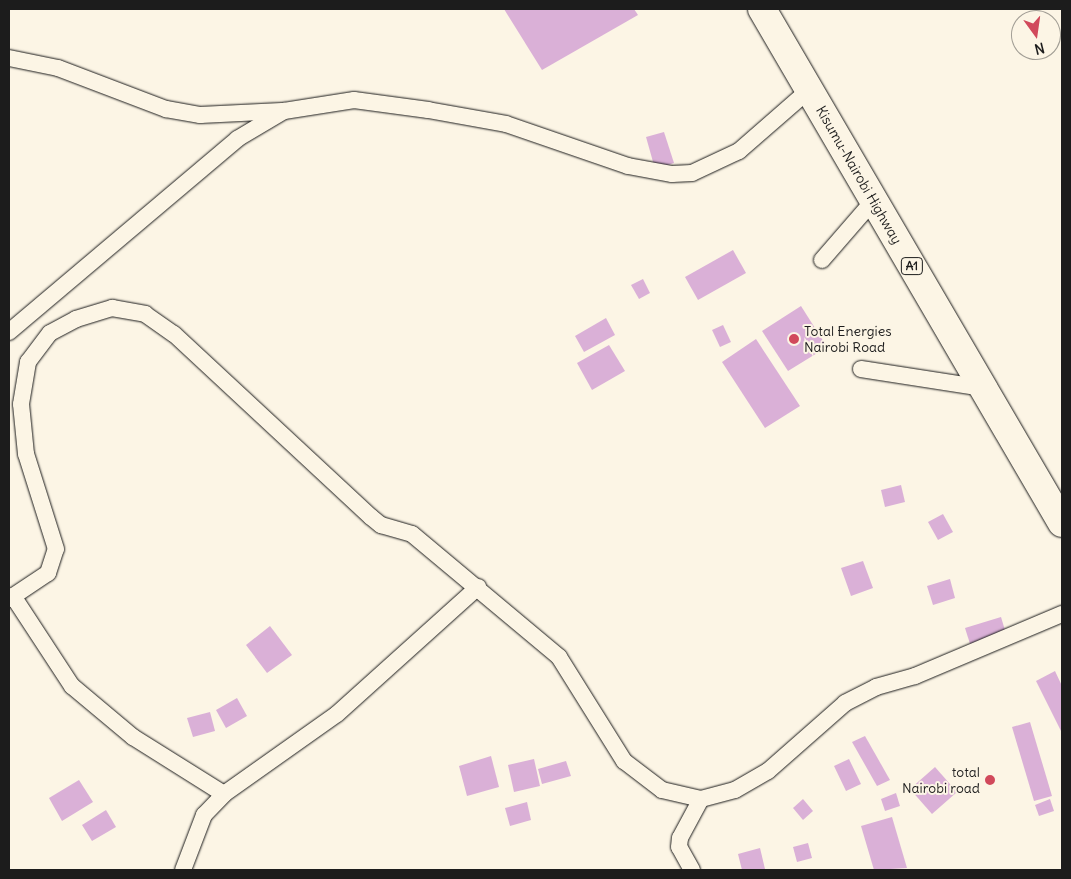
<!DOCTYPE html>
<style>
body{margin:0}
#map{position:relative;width:1071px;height:879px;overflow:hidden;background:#fcf5e5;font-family:Delius,sans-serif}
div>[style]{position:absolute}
.building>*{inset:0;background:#dab0d7}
.roads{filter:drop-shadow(0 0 1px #1c1c1c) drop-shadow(0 0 1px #1c1c1c)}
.minor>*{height:16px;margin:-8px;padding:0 8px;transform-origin:8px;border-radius:8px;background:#fcf5e5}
.trunk>*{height:28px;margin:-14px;padding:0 14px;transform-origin:14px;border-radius:14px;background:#fcf5e5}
.dots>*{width:14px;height:14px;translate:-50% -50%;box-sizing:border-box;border:2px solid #fcf5e5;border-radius:50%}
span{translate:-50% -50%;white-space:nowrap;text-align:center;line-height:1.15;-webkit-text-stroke:4px #fcf5e5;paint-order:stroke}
.shield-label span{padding:1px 4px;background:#fcf5e5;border:1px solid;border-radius:4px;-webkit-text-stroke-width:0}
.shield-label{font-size:12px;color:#1c1c1c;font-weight:700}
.street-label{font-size:14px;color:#1c1c1c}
.poi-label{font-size:14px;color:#1c1c1c}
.left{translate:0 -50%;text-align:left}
.right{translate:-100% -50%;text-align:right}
.frame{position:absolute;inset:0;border:10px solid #1c1c1c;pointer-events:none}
.north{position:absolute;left:1011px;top:10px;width:50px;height:50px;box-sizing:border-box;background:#fcf5e5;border:1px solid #a29e95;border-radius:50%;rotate:166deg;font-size:14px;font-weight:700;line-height:20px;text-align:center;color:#1c1c1c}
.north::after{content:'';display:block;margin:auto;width:18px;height:22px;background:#d1495b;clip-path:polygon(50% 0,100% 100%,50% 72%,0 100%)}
</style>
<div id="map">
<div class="building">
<div style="clip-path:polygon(504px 9px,634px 9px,638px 15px,542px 70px)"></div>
<div style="clip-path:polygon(664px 132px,674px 163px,655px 169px,646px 137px)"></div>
<div style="clip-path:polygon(733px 250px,746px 273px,698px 300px,685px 277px)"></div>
<div style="clip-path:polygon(643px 279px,650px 293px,639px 299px,631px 285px)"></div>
<div style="clip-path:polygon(801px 306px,827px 347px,788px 371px,762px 331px)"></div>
<div style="clip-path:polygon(606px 318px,615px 335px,584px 352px,575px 336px)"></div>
<div style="clip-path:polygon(723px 325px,731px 342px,720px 347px,712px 330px)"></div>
<div style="clip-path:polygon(756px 339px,800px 406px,765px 428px,722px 362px)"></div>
<div style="clip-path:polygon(609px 345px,625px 371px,592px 390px,577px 363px)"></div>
<div style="clip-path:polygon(901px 485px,905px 502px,885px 507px,881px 490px)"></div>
<div style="clip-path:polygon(943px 514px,953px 532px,938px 540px,928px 522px)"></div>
<div style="clip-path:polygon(863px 561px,873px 588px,851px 596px,841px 568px)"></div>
<div style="clip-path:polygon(950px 579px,955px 598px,933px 605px,927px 586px)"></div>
<div style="clip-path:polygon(1001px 617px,1007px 637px,971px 647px,965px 628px)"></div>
<div style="clip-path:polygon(270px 626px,292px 655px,267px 673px,246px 645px)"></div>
<div style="clip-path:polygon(1055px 671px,1062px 686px,1062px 733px,1036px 681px)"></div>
<div style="clip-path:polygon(237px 698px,247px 716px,226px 728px,216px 710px)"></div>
<div style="clip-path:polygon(210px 712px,215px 731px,193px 737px,187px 718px)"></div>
<div style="clip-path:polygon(1030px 722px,1052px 796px,1034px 801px,1012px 727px)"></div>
<div style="clip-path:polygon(865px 736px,890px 780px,877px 786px,852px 742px)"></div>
<div style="clip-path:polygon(491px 756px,499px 787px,467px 796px,459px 766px)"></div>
<div style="clip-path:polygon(534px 759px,540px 786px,514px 792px,508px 765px)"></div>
<div style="clip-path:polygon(849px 759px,861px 784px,846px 791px,834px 766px)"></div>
<div style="clip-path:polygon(566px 761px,571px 776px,542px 784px,538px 769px)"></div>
<div style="clip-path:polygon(935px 767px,957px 792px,932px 814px,910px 789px)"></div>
<div style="clip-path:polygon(79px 780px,93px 802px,62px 821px,49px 798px)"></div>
<div style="clip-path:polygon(896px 793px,900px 806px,885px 811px,881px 799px)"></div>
<div style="clip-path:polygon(803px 799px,813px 811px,803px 820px,793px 808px)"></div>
<div style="clip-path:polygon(1050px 799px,1054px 811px,1039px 816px,1035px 805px)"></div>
<div style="clip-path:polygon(527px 802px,531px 820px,510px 826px,505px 808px)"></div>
<div style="clip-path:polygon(106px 810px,116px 827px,92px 841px,82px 825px)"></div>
<div style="clip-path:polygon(892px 817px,907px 868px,874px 870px,861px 826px)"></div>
<div style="clip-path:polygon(808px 843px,812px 858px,797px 862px,793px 847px)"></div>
<div style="clip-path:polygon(760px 848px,765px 869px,742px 870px,738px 854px)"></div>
</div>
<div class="roads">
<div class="minor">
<div style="left:9px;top:58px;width:50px;rotate:11.5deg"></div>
<div style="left:58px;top:68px;width:116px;rotate:20.8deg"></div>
<div style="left:166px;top:109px;width:35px;rotate:10deg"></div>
<div style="left:200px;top:115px;width:82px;rotate:-2.8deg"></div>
<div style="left:822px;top:260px;width:79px;rotate:-49.1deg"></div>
<div style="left:9px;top:332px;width:299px;rotate:-40.2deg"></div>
<div style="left:237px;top:139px;width:55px;rotate:-30.8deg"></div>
<div style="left:284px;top:111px;width:71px;rotate:-8.9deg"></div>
<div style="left:354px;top:100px;width:75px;rotate:7.7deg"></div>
<div style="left:428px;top:110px;width:79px;rotate:10.2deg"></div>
<div style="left:506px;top:124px;width:129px;rotate:19deg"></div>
<div style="left:628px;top:166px;width:45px;rotate:10.3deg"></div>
<div style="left:672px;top:174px;width:20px;rotate:-3deg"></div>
<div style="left:692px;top:173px;width:52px;rotate:-25.1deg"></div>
<div style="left:739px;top:151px;width:93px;rotate:-41.1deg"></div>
<div style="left:861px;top:369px;width:124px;rotate:8.8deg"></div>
<div style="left:13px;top:596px;width:108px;rotate:56.8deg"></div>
<div style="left:72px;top:686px;width:80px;rotate:39.9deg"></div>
<div style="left:133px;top:737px;width:107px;rotate:32.1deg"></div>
<div style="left:9px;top:599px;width:47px;rotate:-33.7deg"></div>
<div style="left:48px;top:573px;width:25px;rotate:-72deg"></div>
<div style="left:56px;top:549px;width:100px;rotate:-107.5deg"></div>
<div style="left:26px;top:454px;width:50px;rotate:-95.7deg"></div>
<div style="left:21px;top:404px;width:43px;rotate:-80.5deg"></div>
<div style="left:28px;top:362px;width:36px;rotate:-53deg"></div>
<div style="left:50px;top:333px;width:30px;rotate:-28deg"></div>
<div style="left:76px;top:319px;width:38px;rotate:-17deg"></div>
<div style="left:112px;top:308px;width:34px;rotate:10deg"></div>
<div style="left:145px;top:314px;width:35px;rotate:35deg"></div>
<div style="left:174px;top:334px;width:269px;rotate:42.9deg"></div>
<div style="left:371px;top:517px;width:13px;rotate:39deg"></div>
<div style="left:381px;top:525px;width:32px;rotate:16deg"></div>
<div style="left:412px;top:534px;width:192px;rotate:39.9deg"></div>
<div style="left:559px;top:657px;width:123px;rotate:58deg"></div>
<div style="left:624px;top:761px;width:48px;rotate:37.3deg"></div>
<div style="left:662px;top:790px;width:40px;rotate:13deg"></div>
<div style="left:701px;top:799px;width:35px;rotate:-15deg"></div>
<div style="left:735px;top:790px;width:38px;rotate:-30deg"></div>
<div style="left:768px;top:771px;width:103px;rotate:-41.4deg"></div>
<div style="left:845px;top:703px;width:35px;rotate:-27deg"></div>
<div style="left:876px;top:687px;width:41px;rotate:-15.8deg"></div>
<div style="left:915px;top:676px;width:160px;rotate:-22.9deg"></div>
<div style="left:183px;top:870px;width:59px;rotate:-69.1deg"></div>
<div style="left:204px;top:815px;width:29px;rotate:-46deg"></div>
<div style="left:224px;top:794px;width:138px;rotate:-35.3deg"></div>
<div style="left:337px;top:714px;width:190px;rotate:-42deg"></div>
<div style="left:692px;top:870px;width:26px;rotate:-119deg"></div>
<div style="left:679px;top:847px;width:9px;rotate:-84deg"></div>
<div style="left:680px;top:838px;width:44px;rotate:-61.7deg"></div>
</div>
<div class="trunk">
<div style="left:762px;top:9px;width:595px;rotate:59.73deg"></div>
</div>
</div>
<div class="dots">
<div style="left:794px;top:339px;background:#d1495b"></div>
<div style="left:990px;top:780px;background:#d1495b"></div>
</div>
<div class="shield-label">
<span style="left:912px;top:266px">A1</span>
</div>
<div class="street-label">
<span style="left:859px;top:175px;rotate:60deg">Kisumu-Nairobi Highway</span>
</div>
<div class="poi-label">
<span class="left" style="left:804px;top:339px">Total Energies<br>Nairobi Road</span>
<span class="right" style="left:980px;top:780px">total<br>Nairobi road</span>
</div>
<div class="frame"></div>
<div class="north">N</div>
</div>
